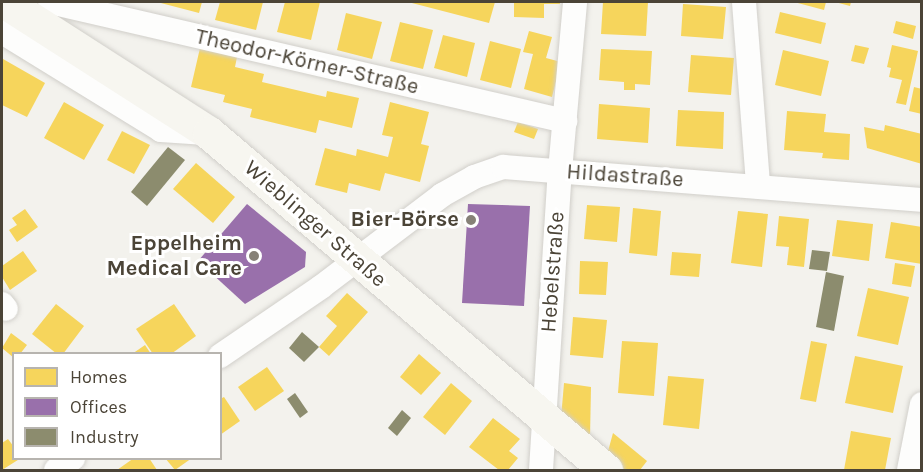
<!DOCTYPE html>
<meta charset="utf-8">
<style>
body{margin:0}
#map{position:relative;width:923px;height:472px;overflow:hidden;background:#f3f2ed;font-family:Karla,sans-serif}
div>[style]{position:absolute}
.homes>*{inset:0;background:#f6d55c}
.offices>*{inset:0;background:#9970ab}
.industry>*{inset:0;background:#8c8c6e}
.roads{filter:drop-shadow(0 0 2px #d1cfca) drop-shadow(0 0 2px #d1cfca)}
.street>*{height:24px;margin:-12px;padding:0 12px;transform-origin:12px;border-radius:12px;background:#fdfdfc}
.secondary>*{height:33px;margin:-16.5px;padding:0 16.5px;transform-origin:16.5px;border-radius:16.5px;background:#f7f6f0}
.dots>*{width:16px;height:16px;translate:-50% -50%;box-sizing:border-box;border:3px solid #fff;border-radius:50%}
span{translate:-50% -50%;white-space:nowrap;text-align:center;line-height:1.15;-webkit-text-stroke:6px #fff;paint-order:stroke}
.street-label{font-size:22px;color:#4b4437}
.poi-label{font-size:22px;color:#4b4437;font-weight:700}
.right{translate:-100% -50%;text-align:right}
.frame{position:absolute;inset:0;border:3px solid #4b4437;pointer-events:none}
.legend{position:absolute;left:12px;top:352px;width:210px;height:108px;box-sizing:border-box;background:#fff;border:2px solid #b7b4af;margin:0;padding:8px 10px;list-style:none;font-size:18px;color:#4b4437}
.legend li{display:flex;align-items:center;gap:12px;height:30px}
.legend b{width:30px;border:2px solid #b7b4af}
</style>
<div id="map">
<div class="homes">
<div style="clip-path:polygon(157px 2px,202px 2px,199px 13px)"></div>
<div style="clip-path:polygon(220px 2px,263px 2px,256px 30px,215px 20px)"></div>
<div style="clip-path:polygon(285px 2px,320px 2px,311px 40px,277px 32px)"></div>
<div style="clip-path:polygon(408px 2px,495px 2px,489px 23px)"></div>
<div style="clip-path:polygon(514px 2px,560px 2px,560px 4px,544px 4px,544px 18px,514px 17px)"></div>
<div style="clip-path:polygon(603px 2px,648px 2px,646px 36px,601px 34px)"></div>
<div style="clip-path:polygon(794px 2px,826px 2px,824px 10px)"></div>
<div style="clip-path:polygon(835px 2px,851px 2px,850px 6px)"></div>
<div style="clip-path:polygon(683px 4px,726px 7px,723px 39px,681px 36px)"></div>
<div style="clip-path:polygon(780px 12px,826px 23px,821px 44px,775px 33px)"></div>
<div style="clip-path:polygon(346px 13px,382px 22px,372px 59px,337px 50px)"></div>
<div style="clip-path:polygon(896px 21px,916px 26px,913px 39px,893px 33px)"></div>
<div style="clip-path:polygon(400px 22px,433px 30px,423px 69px,390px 61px)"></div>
<div style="clip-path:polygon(529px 31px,552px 37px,546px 58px,561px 62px,552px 97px,524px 89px,533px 54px,523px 52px)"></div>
<div style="clip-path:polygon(443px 35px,475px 43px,467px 77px,434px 68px)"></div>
<div style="clip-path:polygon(490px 41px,521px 49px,511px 88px,480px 80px)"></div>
<div style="clip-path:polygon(855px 45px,869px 48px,864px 64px,851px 61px)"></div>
<div style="clip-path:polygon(892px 45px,918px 51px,906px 105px,896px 103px,902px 80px,889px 77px,891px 68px,887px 67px)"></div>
<div style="clip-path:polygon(200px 48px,237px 57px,235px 67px,264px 74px,262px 82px,326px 97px,327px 91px,359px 98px,352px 128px,319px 120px,316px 133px,250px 117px,252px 109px,223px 102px,225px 95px,191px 87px)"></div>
<div style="clip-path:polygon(601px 49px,652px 51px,650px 85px,635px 84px,635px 90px,624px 90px,624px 82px,599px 80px)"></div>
<div style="clip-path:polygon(783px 50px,829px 61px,821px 96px,775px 85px)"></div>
<div style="clip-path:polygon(691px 55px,734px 58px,731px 95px,688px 92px)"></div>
<div style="clip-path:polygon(3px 59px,45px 83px,27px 117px,2px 105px)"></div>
<div style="clip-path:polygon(914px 87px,922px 89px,922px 114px,909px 111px)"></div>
<div style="clip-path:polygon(64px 102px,104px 125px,84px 160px,44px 138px)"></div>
<div style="clip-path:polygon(390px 102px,429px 112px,421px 144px,429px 146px,420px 182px,385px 173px,380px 191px,349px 183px,347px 193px,315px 185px,325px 148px,356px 156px,357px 149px,388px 157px,393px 137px,382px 135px)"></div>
<div style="clip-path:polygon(599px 104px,650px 108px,648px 143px,597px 139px)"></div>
<div style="clip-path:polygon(678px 110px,724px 112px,723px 149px,676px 146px)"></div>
<div style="clip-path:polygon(787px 111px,826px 114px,824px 132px,850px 134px,849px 160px,822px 158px,823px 153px,784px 150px)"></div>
<div style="clip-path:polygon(518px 122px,538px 129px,534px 139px,514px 132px)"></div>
<div style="clip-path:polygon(885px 125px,922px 134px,922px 164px,867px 148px,864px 127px,884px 131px)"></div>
<div style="clip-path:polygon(122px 131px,150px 145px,134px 174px,107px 160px)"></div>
<div style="clip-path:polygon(196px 163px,235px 197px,213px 223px,173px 189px)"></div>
<div style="clip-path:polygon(587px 205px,620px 207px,617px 242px,584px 239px)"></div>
<div style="clip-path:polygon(633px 208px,661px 211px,657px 256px,629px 253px)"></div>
<div style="clip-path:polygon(25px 209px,38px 227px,17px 242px,9px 230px,17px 225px,12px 218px)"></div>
<div style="clip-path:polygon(738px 211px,768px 214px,762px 267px,731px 263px)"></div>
<div style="clip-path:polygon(779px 216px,809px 219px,804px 267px,787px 265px,789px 247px,776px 246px)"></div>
<div style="clip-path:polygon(837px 220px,873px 224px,869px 261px,832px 256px)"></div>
<div style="clip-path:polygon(891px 222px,922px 227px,922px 264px,885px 258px)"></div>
<div style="clip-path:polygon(23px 251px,37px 271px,10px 290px,2px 277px,2px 266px)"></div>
<div style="clip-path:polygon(672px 252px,701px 254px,699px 277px,670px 275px)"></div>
<div style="clip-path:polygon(580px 261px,608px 262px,606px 295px,579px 294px)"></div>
<div style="clip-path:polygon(895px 263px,915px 266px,911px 287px,892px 284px)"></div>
<div style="clip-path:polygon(868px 288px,909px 297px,898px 345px,857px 336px)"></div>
<div style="clip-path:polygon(347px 293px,368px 312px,329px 356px,319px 347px,337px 326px,326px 316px)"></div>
<div style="clip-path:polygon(56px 304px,84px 326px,63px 354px,57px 354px,32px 334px)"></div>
<div style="clip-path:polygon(174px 304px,196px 336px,171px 354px,153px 354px,136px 329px)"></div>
<div style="clip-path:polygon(573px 317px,607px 320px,603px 358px,570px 355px)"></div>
<div style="clip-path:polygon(11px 333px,27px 345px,20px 354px,14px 354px,14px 358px,2px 348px)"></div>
<div style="clip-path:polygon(622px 341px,658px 343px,654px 396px,618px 393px)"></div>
<div style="clip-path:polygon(811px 341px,827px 344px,816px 402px,800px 399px)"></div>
<div style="clip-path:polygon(145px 345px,151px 354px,132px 354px)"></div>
<div style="clip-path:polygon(419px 354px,441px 373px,421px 395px,400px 377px)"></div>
<div style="clip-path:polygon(855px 356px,903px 366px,893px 413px,845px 403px)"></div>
<div style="clip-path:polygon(267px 367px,284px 391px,255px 411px,238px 387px)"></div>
<div style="clip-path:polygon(668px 376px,704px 379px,699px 429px,663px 425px)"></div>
<div style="clip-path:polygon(451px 383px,472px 401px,445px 435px,423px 417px)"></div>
<div style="clip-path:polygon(564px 383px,591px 387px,590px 438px,561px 418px)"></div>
<div style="clip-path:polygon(224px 397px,240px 421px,220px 435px,220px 399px)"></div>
<div style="clip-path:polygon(493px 418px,520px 439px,509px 451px,518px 458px,508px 470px,499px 470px,469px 447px)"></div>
<div style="clip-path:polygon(851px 431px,891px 438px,885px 470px,844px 470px)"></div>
<div style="clip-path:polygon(613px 433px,647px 461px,640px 470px,625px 470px,607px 455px)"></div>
<div style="clip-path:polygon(8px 439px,14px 447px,14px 458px,21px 458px,2px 470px,2px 443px)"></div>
<div style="clip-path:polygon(134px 458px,149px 458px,157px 470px,117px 470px)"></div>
<div style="clip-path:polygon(165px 458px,192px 458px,175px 470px)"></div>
</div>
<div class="offices">
<div style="clip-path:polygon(247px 204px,306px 252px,305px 267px,245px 304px,198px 261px)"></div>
<div style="clip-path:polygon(468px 204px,530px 206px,524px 306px,462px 303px)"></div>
</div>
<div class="industry">
<div style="clip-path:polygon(168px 147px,185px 160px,147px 206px,131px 192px)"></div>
<div style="clip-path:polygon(812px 250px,830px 252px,827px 271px,809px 269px)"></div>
<div style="clip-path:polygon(826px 272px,844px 276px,834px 331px,816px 327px)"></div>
<div style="clip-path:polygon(302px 332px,319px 347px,304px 362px,289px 348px)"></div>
<div style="clip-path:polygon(295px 393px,308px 412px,300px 418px,287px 399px)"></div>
<div style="clip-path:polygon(402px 410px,411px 418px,397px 436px,388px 428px)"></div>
</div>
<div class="roads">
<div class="street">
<div style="left:50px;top:2px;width:529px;rotate:13.01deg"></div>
<div style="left:744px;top:2px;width:185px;rotate:85.6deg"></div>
<div style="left:2px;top:32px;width:187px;rotate:31.6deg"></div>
<div style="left:161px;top:130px;width:45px;rotate:3.8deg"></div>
<div style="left:2px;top:304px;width:6px;rotate:51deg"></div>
<div style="left:220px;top:356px;width:122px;rotate:-34.3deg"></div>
<div style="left:321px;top:287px;width:152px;rotate:-37.2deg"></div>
<div style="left:442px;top:195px;width:37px;rotate:-29deg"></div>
<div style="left:474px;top:177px;width:31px;rotate:-19deg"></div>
<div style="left:503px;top:167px;width:420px;rotate:4.5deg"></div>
<div style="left:56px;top:470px;width:21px;rotate:-35deg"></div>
<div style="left:541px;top:470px;width:300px;rotate:-86.4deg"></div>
<div style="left:560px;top:171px;width:170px;rotate:-84.9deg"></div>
<div style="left:909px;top:470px;width:67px;rotate:-78.9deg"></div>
</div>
<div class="secondary">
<div style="left:5px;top:2px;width:242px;rotate:32.7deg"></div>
<div style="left:209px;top:133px;width:521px;rotate:40.33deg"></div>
</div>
</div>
<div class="dots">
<div style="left:471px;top:220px;background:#868177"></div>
<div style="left:254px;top:256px;background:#868177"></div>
</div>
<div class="street-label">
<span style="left:307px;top:62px;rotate:13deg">Theodor-Körner-Straße</span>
<span style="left:625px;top:176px;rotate:4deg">Hildastraße</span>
<span style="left:315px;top:224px;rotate:41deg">Wieblinger Straße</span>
<span style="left:553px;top:272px;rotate:-86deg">Hebelstraße</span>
</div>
<div class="poi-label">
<span class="right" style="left:459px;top:220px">Bier-Börse</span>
<span class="right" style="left:242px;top:256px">Eppelheim<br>Medical Care</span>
</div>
<div class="frame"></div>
<ul class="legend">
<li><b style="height:16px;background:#f6d55c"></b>Homes</li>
<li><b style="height:16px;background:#9970ab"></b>Offices</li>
<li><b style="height:16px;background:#8c8c6e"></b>Industry</li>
</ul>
</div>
